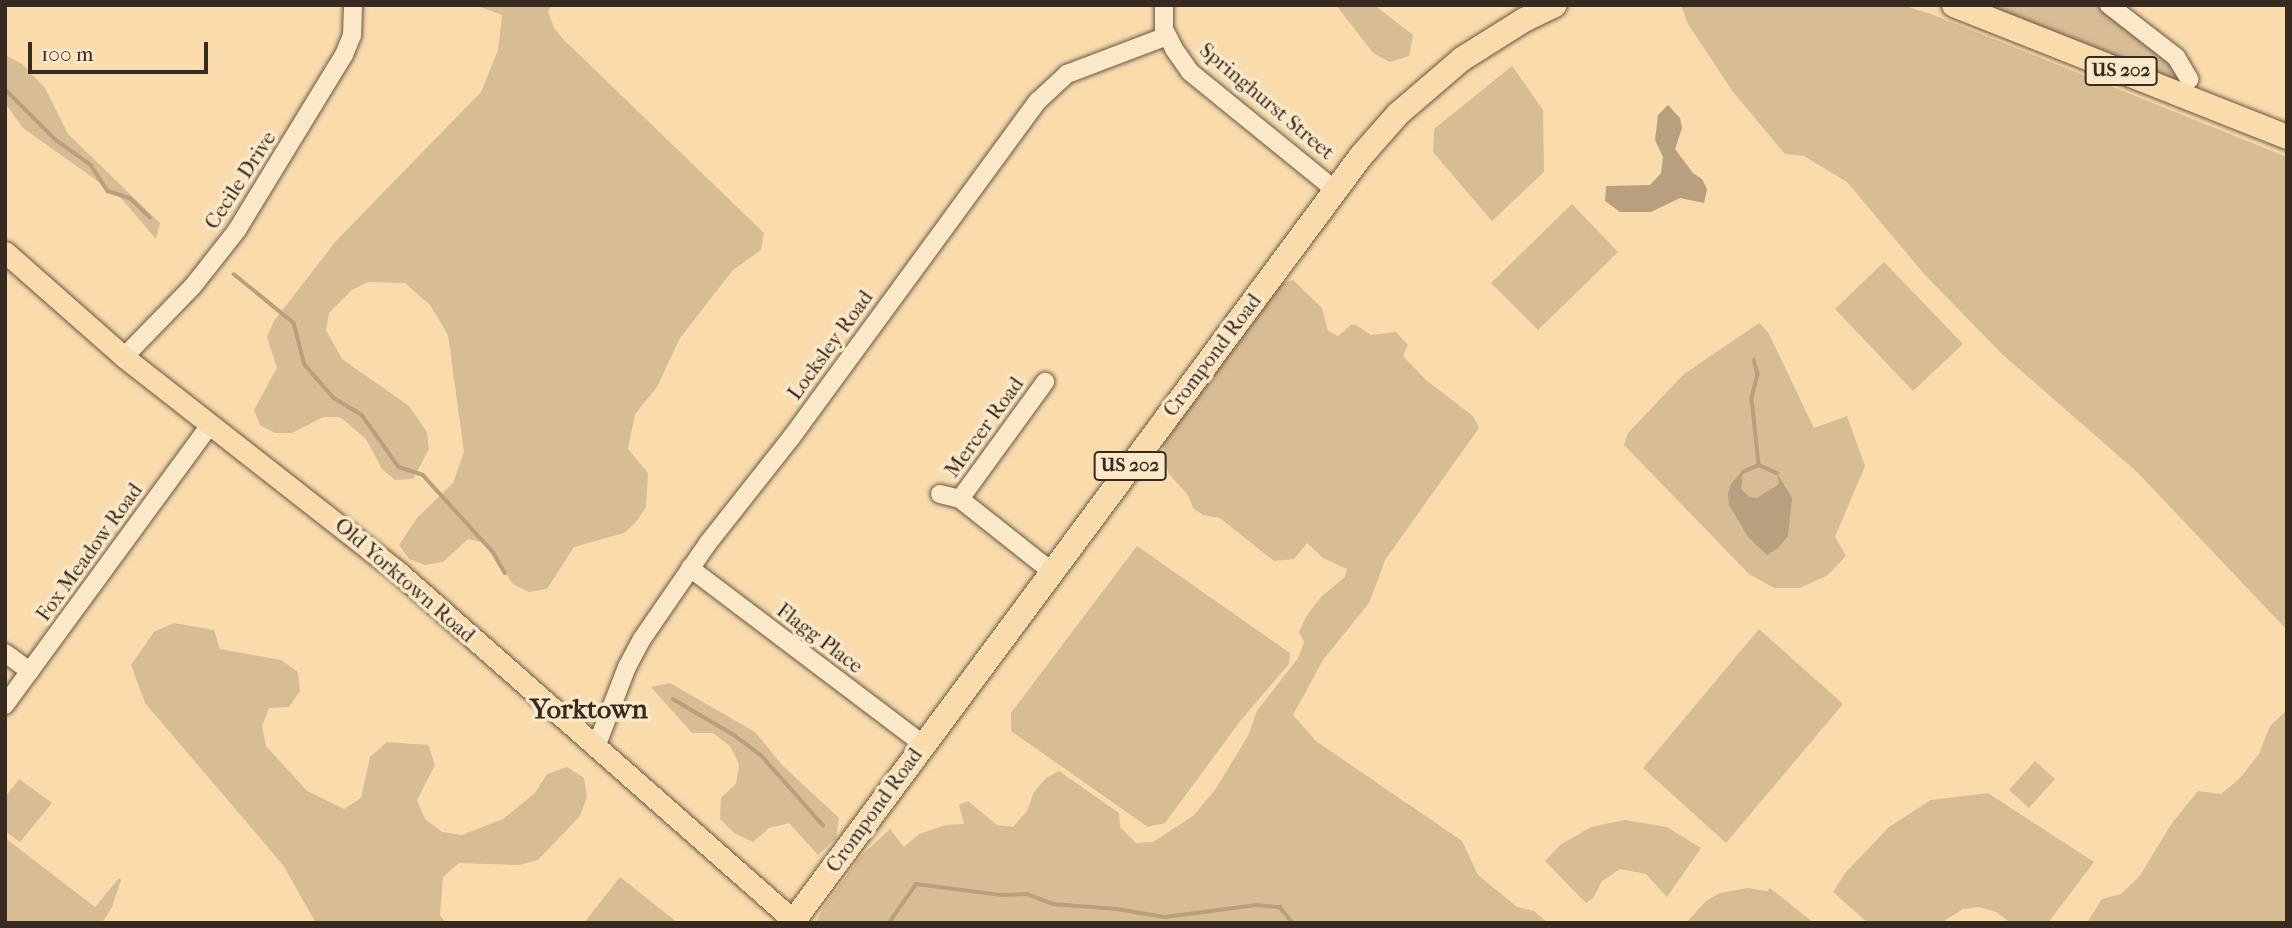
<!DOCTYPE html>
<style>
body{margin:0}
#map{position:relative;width:2292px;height:928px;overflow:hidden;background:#f9dbac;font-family:"IM FELL French Canon",serif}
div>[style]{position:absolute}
.green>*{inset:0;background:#d8bd94}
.water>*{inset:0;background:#b89f7d}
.stream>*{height:3.5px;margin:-1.75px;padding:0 1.75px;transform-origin:1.75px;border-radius:1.75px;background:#b89f7d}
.roads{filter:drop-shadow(0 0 2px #695644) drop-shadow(0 0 2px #695644)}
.minor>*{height:18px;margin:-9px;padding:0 9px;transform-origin:9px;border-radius:9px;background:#fbe8c9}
.major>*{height:21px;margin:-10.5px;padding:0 10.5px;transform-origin:10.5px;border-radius:10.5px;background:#f9dbac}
.highway>*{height:24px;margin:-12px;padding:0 12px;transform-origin:12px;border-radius:12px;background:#f9dbac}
span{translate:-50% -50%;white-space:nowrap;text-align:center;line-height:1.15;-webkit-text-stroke:7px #fbe8c9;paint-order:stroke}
.shield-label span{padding:2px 5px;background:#fbe8c9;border:2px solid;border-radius:5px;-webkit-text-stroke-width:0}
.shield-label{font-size:19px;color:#392a21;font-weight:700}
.street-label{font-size:21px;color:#392a21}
.district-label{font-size:28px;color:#392a21;font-weight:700}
.frame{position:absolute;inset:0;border:7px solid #392a21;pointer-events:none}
.scale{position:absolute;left:28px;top:42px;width:180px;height:32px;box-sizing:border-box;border:4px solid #392a21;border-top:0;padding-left:9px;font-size:21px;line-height:24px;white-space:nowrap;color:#392a21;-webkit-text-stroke:5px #fbe8c9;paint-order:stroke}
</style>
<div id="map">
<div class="green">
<div style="clip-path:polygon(475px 5px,552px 5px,548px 11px,554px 28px,564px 40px,764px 233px,761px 250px,733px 270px,680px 338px,657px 387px,635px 414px,628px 449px,648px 473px,646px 507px,637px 521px,624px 533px,574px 547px,547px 589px,529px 592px,513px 584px,485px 543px,468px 539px,443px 562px,425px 565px,409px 559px,399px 545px,417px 518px,453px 483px,464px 452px,448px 335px,430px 305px,405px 283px,368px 282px,352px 290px,329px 313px,326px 330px,342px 359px,409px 406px,427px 432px,429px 449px,413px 479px,395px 480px,382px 469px,366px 439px,340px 417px,323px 417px,292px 433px,275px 433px,260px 425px,254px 410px,277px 368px,267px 337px,274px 321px,336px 241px,481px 92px,498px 50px,502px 15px)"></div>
<div style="clip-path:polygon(1336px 5px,1374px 5px,1413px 35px,1409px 56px,1390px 62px,1373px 53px)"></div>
<div style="clip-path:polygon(1681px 5px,1902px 5px,1931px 14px,2287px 157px,2287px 630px,2137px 472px,2002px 354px,1925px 275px,1847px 182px,1804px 156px,1785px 154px,1733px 92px,1688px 24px)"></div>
<div style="clip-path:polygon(1983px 5px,2096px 5px,2156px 51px,2181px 76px,2178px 83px)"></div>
<div style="clip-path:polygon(5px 55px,22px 64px,45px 88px,68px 134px,160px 223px,156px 239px,120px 197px,23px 128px,5px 103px)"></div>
<div style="clip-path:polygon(1512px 66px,1543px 110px,1544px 172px,1492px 221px,1433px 152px,1434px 129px)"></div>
<div style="clip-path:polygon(1572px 204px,1618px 252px,1538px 330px,1491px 283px)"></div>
<div style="clip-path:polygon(1884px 262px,1963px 344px,1913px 391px,1835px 309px)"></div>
<div style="clip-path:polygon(1293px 280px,1322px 308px,1328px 331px,1338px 336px,1351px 325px,1356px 325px,1371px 335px,1396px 332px,1408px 345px,1403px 356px,1426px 380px,1473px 416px,1479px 428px,1385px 560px,1369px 603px,1323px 660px,1293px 715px,1316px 741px,1462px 841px,1478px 875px,1517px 907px,1534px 911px,1548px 923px,816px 923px,823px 908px,861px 856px,890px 829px,904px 847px,919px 834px,946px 825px,964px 824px,959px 805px,968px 801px,997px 825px,1013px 827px,1027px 811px,1034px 792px,1046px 778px,1059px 771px,1119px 813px,1120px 827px,1136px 843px,1153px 842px,1193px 816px,1215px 790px,1248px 736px,1257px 711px,1298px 658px,1304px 642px,1299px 632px,1306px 617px,1321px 597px,1345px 577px,1347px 569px,1323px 558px,1307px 543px,1294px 559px,1274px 561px,1220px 518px,1203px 515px,1193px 508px,1188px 495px,1168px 473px,1163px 445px,1171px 428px,1282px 283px)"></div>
<div style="clip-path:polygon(1759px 323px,1768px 332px,1814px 428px,1847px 416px,1865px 466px,1835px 537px,1846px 556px,1828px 575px,1800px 588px,1774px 588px,1749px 574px,1624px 445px,1628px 433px,1684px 374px)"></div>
<div style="clip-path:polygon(1137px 546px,1290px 653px,1289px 664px,1241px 720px,1165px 823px,1148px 827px,1011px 731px,1011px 713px)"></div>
<div style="clip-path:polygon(174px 623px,214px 630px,220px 649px,281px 660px,298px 672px,300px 691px,289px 707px,269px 708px,262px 726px,266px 746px,307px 791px,344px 809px,361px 798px,370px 757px,387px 742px,428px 745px,435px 765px,417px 800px,425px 819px,442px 832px,462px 835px,503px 819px,535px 793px,547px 774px,567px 767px,584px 778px,587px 797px,580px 816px,538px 860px,519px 865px,459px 863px,443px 877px,440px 915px,446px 923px,316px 923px,283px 865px,145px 703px,131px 665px,154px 632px)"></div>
<div style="clip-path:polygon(1759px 629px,1843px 704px,1726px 843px,1643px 768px)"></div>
<div style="clip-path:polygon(670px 683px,755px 732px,782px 765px,839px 818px,836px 838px,818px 855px,789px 823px,769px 828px,753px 842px,734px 833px,720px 819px,721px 798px,736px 784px,739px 764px,730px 746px,713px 733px,692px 733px,651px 687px)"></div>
<div style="clip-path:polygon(2287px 710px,2287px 923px,2087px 923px,2102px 899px,2121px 894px,2139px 877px,2172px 823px,2198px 791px,2221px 794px,2240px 778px,2259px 754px,2270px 726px)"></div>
<div style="clip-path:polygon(2035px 761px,2055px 779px,2029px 808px,2009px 790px)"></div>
<div style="clip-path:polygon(19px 779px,52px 803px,20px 842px,5px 831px,5px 797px)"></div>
<div style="clip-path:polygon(1988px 793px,2094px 862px,2048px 923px,2011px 923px,1996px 912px,1979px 907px,1963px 909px,1941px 923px,1868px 923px,1833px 892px,1846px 872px,1889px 827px,1931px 800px)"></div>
<div style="clip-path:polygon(1625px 820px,1667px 827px,1701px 848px,1667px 897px,1646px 874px,1620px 869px,1602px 881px,1593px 898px,1586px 903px,1545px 861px,1560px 845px,1591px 827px)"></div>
<div style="clip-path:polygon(5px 838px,95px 907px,119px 878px,121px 880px,112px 907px,102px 923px,5px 923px)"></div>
<div style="clip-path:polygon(620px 877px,678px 923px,584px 923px)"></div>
<div style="clip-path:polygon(1748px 888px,1767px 891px,1770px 888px,1814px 923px,1686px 923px,1706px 901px,1720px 893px)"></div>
</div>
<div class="water">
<div style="clip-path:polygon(1668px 105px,1680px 118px,1682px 128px,1675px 149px,1693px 173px,1702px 179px,1707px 189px,1704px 203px,1680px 198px,1651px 212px,1620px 212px,1605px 201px,1606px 186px,1650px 185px,1661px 173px,1663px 157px,1655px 140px,1658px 115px)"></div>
<div style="clip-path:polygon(1743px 470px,1741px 489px,1749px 497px,1757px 498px,1779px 484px,1777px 473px,1792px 498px,1788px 536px,1778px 548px,1767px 555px,1748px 537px,1729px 505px,1728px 494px,1731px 484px)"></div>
</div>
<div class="stream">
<div style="left:5px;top:89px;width:72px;rotate:45deg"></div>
<div style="left:56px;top:140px;width:43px;rotate:35.5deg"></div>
<div style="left:91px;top:165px;width:31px;rotate:57deg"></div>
<div style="left:108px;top:191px;width:23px;rotate:18deg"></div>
<div style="left:130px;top:198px;width:28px;rotate:44deg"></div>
<div style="left:234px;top:274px;width:77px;rotate:39.2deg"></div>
<div style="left:294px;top:323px;width:43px;rotate:75.3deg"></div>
<div style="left:305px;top:365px;width:44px;rotate:48.7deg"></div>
<div style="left:334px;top:398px;width:33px;rotate:31deg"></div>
<div style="left:362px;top:415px;width:64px;rotate:54.6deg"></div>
<div style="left:399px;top:467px;width:25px;rotate:18deg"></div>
<div style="left:423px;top:475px;width:104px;rotate:47.7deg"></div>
<div style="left:493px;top:552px;width:24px;rotate:60deg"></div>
<div style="left:1754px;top:360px;width:15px;rotate:74deg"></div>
<div style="left:1758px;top:374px;width:25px;rotate:104deg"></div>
<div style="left:1752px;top:398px;width:67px;rotate:84deg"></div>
<div style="left:1743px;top:472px;width:17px;rotate:-24deg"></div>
<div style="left:1759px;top:465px;width:20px;rotate:24deg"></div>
<div style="left:673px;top:699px;width:71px;rotate:30.5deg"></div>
<div style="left:734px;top:735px;width:34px;rotate:37deg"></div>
<div style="left:761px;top:755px;width:94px;rotate:48.5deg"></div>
<div style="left:889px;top:923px;width:47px;rotate:-55.3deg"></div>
<div style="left:916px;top:884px;width:86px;rotate:7.4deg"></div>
<div style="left:1001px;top:895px;width:26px;rotate:-2deg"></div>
<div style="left:1027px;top:894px;width:28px;rotate:21deg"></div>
<div style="left:1053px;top:904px;width:64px;rotate:4.5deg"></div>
<div style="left:1117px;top:909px;width:49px;rotate:9.5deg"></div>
<div style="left:1165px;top:917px;width:92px;rotate:-7.5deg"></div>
<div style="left:1256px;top:905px;width:24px;rotate:5deg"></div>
<div style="left:1280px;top:907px;width:21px;rotate:51deg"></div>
</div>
<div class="roads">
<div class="minor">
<div style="left:1164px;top:5px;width:24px;rotate:90deg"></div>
<div style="left:1164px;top:29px;width:22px;rotate:63deg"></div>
<div style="left:1174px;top:49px;width:28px;rotate:55deg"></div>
<div style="left:1190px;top:72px;width:187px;rotate:39.1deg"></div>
<div style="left:2109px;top:5px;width:85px;rotate:37.8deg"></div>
<div style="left:2176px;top:57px;width:26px;rotate:59deg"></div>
<div style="left:124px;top:357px;width:99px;rotate:-45.8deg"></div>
<div style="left:193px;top:286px;width:71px;rotate:-51.8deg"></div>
<div style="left:237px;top:230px;width:205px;rotate:-58.6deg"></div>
<div style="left:344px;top:55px;width:22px;rotate:-68deg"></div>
<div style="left:352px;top:35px;width:30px;rotate:-88deg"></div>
<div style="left:940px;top:494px;width:21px;rotate:14deg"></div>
<div style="left:960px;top:499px;width:117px;rotate:38.4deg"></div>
<div style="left:960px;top:499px;width:145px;rotate:-54deg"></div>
<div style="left:690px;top:568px;width:292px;rotate:37.1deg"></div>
<div style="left:5px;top:653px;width:31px;rotate:36deg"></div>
<div style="left:5px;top:705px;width:346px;rotate:-53.8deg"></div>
<div style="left:596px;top:747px;width:86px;rotate:-68.8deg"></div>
<div style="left:627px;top:667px;width:32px;rotate:-62deg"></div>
<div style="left:642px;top:639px;width:116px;rotate:-55.5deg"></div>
<div style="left:708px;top:543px;width:134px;rotate:-51.7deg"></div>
<div style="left:791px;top:438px;width:418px;rotate:-53.8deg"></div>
<div style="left:1038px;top:101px;width:40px;rotate:-43deg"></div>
<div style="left:1067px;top:74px;width:107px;rotate:-20.8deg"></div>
</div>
<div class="major">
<div style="left:5px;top:252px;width:159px;rotate:41.4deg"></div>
<div style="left:124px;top:357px;width:347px;rotate:38.1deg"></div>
<div style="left:397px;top:571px;width:529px;rotate:41.4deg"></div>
</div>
<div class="highway">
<div style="left:1954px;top:5px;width:358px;rotate:21.6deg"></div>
<div style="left:792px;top:923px;width:955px;rotate:-53.43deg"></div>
<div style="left:1361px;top:156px;width:56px;rotate:-48.6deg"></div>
<div style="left:1398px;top:114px;width:84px;rotate:-40.7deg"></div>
<div style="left:1462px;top:59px;width:73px;rotate:-32.2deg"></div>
<div style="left:1524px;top:20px;width:34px;rotate:-26deg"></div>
</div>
</div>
<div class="shield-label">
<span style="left:2121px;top:71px">US 202</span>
<span style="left:1130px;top:466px">US 202</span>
</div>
<div class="street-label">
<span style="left:1267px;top:101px;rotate:40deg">Springhurst Street</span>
<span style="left:240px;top:180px;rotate:-57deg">Cecile Drive</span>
<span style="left:830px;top:345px;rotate:-54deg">Locksley Road</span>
<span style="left:1212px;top:355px;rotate:-53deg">Crompond Road</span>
<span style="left:984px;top:427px;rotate:-54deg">Mercer Road</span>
<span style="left:89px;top:552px;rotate:-54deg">Fox Meadow Road</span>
<span style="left:405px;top:580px;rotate:41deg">Old Yorktown Road</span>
<span style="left:820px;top:638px;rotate:37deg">Flagg Place</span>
<span style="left:874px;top:810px;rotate:-54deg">Crompond Road</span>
</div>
<div class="district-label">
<span style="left:589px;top:709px">Yorktown</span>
</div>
<div class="frame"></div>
<div class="scale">100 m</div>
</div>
